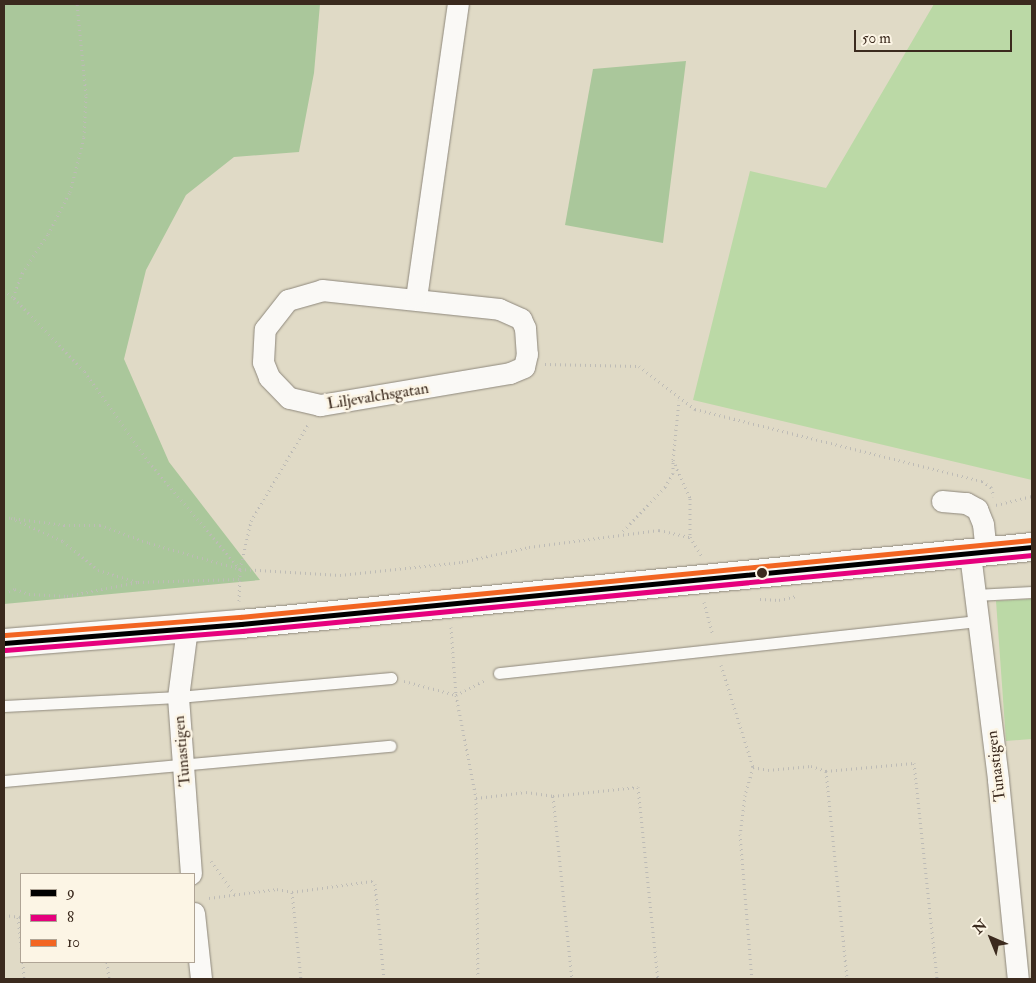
<!DOCTYPE html>
<style>
body{margin:0}
#map{position:relative;width:1036px;height:983px;overflow:hidden;background:#e0dac6;font-family:"IM FELL Double Pica",serif}
div>[style]{position:absolute}
.green>*{inset:0;background:#bbd9a6}
.forest>*{inset:0;background:#aac79b}
.path>*{height:3px;margin-top:-1.5px;transform-origin:0;background:repeating-linear-gradient(90deg,#bdbbb6 0 1px,transparent 0 5px)}
.roads{filter:drop-shadow(0 0 1px #8e887c) drop-shadow(0 0 1px #8e887c)}
.lane>*{height:11px;margin:-5.5px;padding:0 5.5px;transform-origin:5.5px;border-radius:5.5px;background:#faf9f6}
.street>*{height:21px;margin:-10.5px;padding:0 10.5px;transform-origin:10.5px;border-radius:10.5px;background:#faf9f6}
.secondary>*{height:28px;margin:-14px;padding:0 14px;transform-origin:14px;border-radius:14px;background:#faf9f6}
.bus-1>*{height:5px;margin:-2.5px;padding:0 2.5px;transform-origin:2.5px;border-radius:2.5px;background:#000}
.bus-2>*{height:5px;margin:-2.5px;padding:0 2.5px;transform-origin:2.5px;border-radius:2.5px;background:#e5007d}
.bus-3>*{height:5px;margin:-2.5px;padding:0 2.5px;transform-origin:2.5px;border-radius:2.5px;background:#f26522}
.dots>*{width:14px;height:14px;translate:-50% -50%;box-sizing:border-box;border:2px solid #fcf5e5;border-radius:50%}
span{translate:-50% -50%;white-space:nowrap;text-align:center;line-height:1.15;-webkit-text-stroke:5px #fcf5e5;paint-order:stroke}
.street-label{font-size:16px;color:#3b2a1e}
.frame{position:absolute;inset:0;border:5px solid #3b2a1e;pointer-events:none}
.legend{position:absolute;left:20px;top:873px;width:175px;height:90px;box-sizing:border-box;background:#fcf5e5;border:1px solid #afa495;margin:0;padding:6px 9px;list-style:none;font-size:15px;color:#3b2a1e}
.legend li{display:flex;align-items:center;gap:10px;height:25px}
.legend b{width:25px;border:1px solid #afa495}
.north{position:absolute;left:966px;top:913px;width:50px;height:50px;-webkit-text-stroke:4px #fcf5e5;paint-order:stroke;rotate:316deg;font-size:14px;font-weight:700;line-height:20px;text-align:center;color:#3b2a1e}
.north::after{content:'';display:block;margin:auto;width:18px;height:22px;background:#3b2a1e;clip-path:polygon(50% 0,100% 100%,50% 72%,0 100%)}
.scale{position:absolute;left:854px;top:30px;width:158px;height:22px;box-sizing:border-box;border:2px solid #3b2a1e;border-top:0;padding-left:6px;font-size:15px;line-height:18px;white-space:nowrap;color:#3b2a1e;-webkit-text-stroke:4px #fcf5e5;paint-order:stroke}
</style>
<div id="map">
<div class="green">
<div style="clip-path:polygon(934px 4px,1032px 4px,1032px 480px,693px 400px,750px 171px,826px 188px)"></div>
<div style="clip-path:polygon(1032px 599px,1032px 739px,1006px 741px,996px 601px)"></div>
</div>
<div class="forest">
<div style="clip-path:polygon(4px 4px,320px 4px,314px 73px,299px 152px,234px 157px,186px 195px,146px 270px,124px 359px,169px 462px,260px 580px,4px 604px)"></div>
<div style="clip-path:polygon(686px 61px,663px 243px,565px 225px,593px 69px)"></div>
</div>
<div class="path">
<div style="left:4px;top:290px;width:11px;rotate:38deg"></div>
<div style="left:545px;top:364px;width:94px;rotate:1.2deg"></div>
<div style="left:639px;top:366px;width:71px;rotate:37.5deg"></div>
<div style="left:695px;top:409px;width:296px;rotate:14.1deg"></div>
<div style="left:982px;top:481px;width:11px;rotate:34deg"></div>
<div style="left:991px;top:487px;width:10px;rotate:73deg"></div>
<div style="left:673px;top:460px;width:60px;rotate:-84.3deg"></div>
<div style="left:996px;top:505px;width:37px;rotate:-14deg"></div>
<div style="left:4px;top:517px;width:61px;rotate:7.6deg"></div>
<div style="left:64px;top:525px;width:36px"></div>
<div style="left:100px;top:525px;width:52px;rotate:20.2deg"></div>
<div style="left:149px;top:543px;width:95px;rotate:15.9deg"></div>
<div style="left:240px;top:569px;width:140px;rotate:-130.4deg"></div>
<div style="left:149px;top:462px;width:112px;rotate:-125.5deg"></div>
<div style="left:84px;top:371px;width:103px;rotate:-133.8deg"></div>
<div style="left:13px;top:297px;width:26px;rotate:-69deg"></div>
<div style="left:22px;top:273px;width:47px;rotate:-56.3deg"></div>
<div style="left:48px;top:234px;width:47px;rotate:-62.4deg"></div>
<div style="left:70px;top:192px;width:57px;rotate:-75.7deg"></div>
<div style="left:84px;top:137px;width:42px;rotate:-87.3deg"></div>
<div style="left:86px;top:95px;width:91px;rotate:-95.6deg"></div>
<div style="left:11px;top:518px;width:57px;rotate:23.9deg"></div>
<div style="left:63px;top:541px;width:45px;rotate:39.6deg"></div>
<div style="left:98px;top:570px;width:41px;rotate:17.1deg"></div>
<div style="left:623px;top:531px;width:61px;rotate:-46.3deg"></div>
<div style="left:665px;top:487px;width:16px;rotate:-60deg"></div>
<div style="left:673px;top:473px;width:13px;rotate:-90deg"></div>
<div style="left:673px;top:460px;width:42px;rotate:65.9deg"></div>
<div style="left:690px;top:498px;width:39px;rotate:90deg"></div>
<div style="left:240px;top:569px;width:100px;rotate:3.4deg"></div>
<div style="left:340px;top:575px;width:123px;rotate:-6.1deg"></div>
<div style="left:462px;top:562px;width:69px;rotate:-12.6deg"></div>
<div style="left:529px;top:547px;width:131px;rotate:-7.5deg"></div>
<div style="left:659px;top:530px;width:32px;rotate:13deg"></div>
<div style="left:690px;top:537px;width:22px;rotate:58deg"></div>
<div style="left:4px;top:593px;width:12px;rotate:-20deg"></div>
<div style="left:15px;top:589px;width:15px;rotate:20deg"></div>
<div style="left:29px;top:594px;width:38px;rotate:3deg"></div>
<div style="left:67px;top:596px;width:72px;rotate:-11.2deg"></div>
<div style="left:138px;top:582px;width:101px;rotate:-1.7deg"></div>
<div style="left:760px;top:599px;width:19px;rotate:3deg"></div>
<div style="left:779px;top:600px;width:17px;rotate:-13deg"></div>
<div style="left:239px;top:601px;width:32px;rotate:-88deg"></div>
<div style="left:240px;top:569px;width:49px;rotate:-77.1deg"></div>
<div style="left:251px;top:521px;width:114px;rotate:-59.4deg"></div>
<div style="left:704px;top:602px;width:34px;rotate:75deg"></div>
<div style="left:451px;top:627px;width:68px;rotate:85.8deg"></div>
<div style="left:456px;top:695px;width:105px;rotate:79deg"></div>
<div style="left:476px;top:798px;width:181px;rotate:89.4deg"></div>
<div style="left:721px;top:665px;width:107px;rotate:72.6deg"></div>
<div style="left:753px;top:767px;width:29px;rotate:106deg"></div>
<div style="left:745px;top:795px;width:39px;rotate:97deg"></div>
<div style="left:740px;top:834px;width:145px;rotate:85.3deg"></div>
<div style="left:404px;top:681px;width:54px;rotate:15.1deg"></div>
<div style="left:456px;top:695px;width:33px;rotate:-27deg"></div>
<div style="left:753px;top:767px;width:15px;rotate:11deg"></div>
<div style="left:768px;top:770px;width:43px;rotate:-5.3deg"></div>
<div style="left:811px;top:766px;width:16px;rotate:18deg"></div>
<div style="left:826px;top:771px;width:88px;rotate:-5.2deg"></div>
<div style="left:914px;top:763px;width:217px;rotate:83.9deg"></div>
<div style="left:826px;top:771px;width:209px;rotate:84.2deg"></div>
<div style="left:553px;top:796px;width:184px;rotate:84.1deg"></div>
<div style="left:476px;top:798px;width:50px;rotate:-6.8deg"></div>
<div style="left:526px;top:792px;width:27px;rotate:8deg"></div>
<div style="left:553px;top:796px;width:85px;rotate:-6deg"></div>
<div style="left:638px;top:787px;width:193px;rotate:84.1deg"></div>
<div style="left:211px;top:861px;width:42px;rotate:54.8deg"></div>
<div style="left:292px;top:892px;width:87px;rotate:84.1deg"></div>
<div style="left:209px;top:898px;width:69px;rotate:-7.5deg"></div>
<div style="left:277px;top:889px;width:15px;rotate:11deg"></div>
<div style="left:292px;top:892px;width:81px;rotate:-7.8deg"></div>
<div style="left:372px;top:881px;width:4px;rotate:45deg"></div>
<div style="left:375px;top:884px;width:95px;rotate:84.6deg"></div>
<div style="left:4px;top:915px;width:17px;rotate:7deg"></div>
<div style="left:18px;top:917px;width:31px;rotate:84deg"></div>
<div style="left:23px;top:962px;width:17px;rotate:87deg"></div>
<div style="left:107px;top:962px;width:17px;rotate:83deg"></div>
</div>
<div class="roads">
<div class="lane">
<div style="left:975px;top:595px;width:57px;rotate:-3deg"></div>
<div style="left:499px;top:673px;width:483px;rotate:-6.2deg"></div>
<div style="left:4px;top:706px;width:174px;rotate:-3deg"></div>
<div style="left:178px;top:697px;width:214px;rotate:-5.1deg"></div>
<div style="left:4px;top:781px;width:388px;rotate:-5.2deg"></div>
</div>
<div class="street">
<div style="left:322px;top:290px;width:178px;rotate:6.1deg"></div>
<div style="left:499px;top:309px;width:24px;rotate:24deg"></div>
<div style="left:521px;top:319px;width:10px;rotate:66deg"></div>
<div style="left:525px;top:328px;width:26px;rotate:86deg"></div>
<div style="left:527px;top:354px;width:13px;rotate:103deg"></div>
<div style="left:524px;top:367px;width:15px;rotate:157deg"></div>
<div style="left:510px;top:373px;width:193px;rotate:170.4deg"></div>
<div style="left:320px;top:405px;width:32px;rotate:-167deg"></div>
<div style="left:289px;top:398px;width:29px;rotate:-134deg"></div>
<div style="left:269px;top:377px;width:16px;rotate:-112deg"></div>
<div style="left:263px;top:362px;width:33px;rotate:-87deg"></div>
<div style="left:265px;top:329px;width:37px;rotate:-52deg"></div>
<div style="left:288px;top:300px;width:35px;rotate:-16deg"></div>
<div style="left:416px;top:298px;width:297px;rotate:-81.9deg"></div>
<div style="left:942px;top:501px;width:24px;rotate:5deg"></div>
<div style="left:966px;top:503px;width:13px;rotate:29deg"></div>
<div style="left:977px;top:509px;width:16px;rotate:68deg"></div>
<div style="left:983px;top:524px;width:28px;rotate:84deg"></div>
<div style="left:970px;top:554px;width:228px;rotate:82.9deg"></div>
<div style="left:998px;top:780px;width:200px;rotate:84.3deg"></div>
<div style="left:187px;top:628px;width:70px;rotate:97.4deg"></div>
<div style="left:178px;top:697px;width:177px;rotate:85.8deg"></div>
<div style="left:194px;top:913px;width:66px;rotate:83.9deg"></div>
</div>
<div class="secondary">
<div style="left:4px;top:643px;width:238px;rotate:-4.6deg"></div>
<div style="left:241px;top:624px;width:795px;rotate:-5.56deg"></div>
</div>
</div>
<div class="bus-1">
<div style="left:4px;top:643px;width:238px;rotate:-4.6deg"></div>
<div style="left:241px;top:624px;width:795px;rotate:-5.56deg"></div>
</div>
<div class="bus-2">
<div style="left:5px;top:650px;width:238px;rotate:-4.6deg"></div>
<div style="left:242px;top:631px;width:794px;rotate:-5.5deg"></div>
</div>
<div class="bus-3">
<div style="left:4px;top:635px;width:237px;rotate:-4.4deg"></div>
<div style="left:240px;top:617px;width:795px;rotate:-5.56deg"></div>
</div>
<div class="dots">
<div style="left:762px;top:573px;background:#3b2a1e"></div>
</div>
<div class="street-label">
<span style="left:378px;top:396px;rotate:-9deg">Liljevalchsgatan</span>
<span style="left:182px;top:751px;rotate:-95deg">Tunastigen</span>
<span style="left:996px;top:766px;rotate:-97deg">Tunastigen</span>
</div>
<div class="frame"></div>
<ul class="legend">
<li><b style="height:6px;background:#000"></b>9</li>
<li><b style="height:6px;background:#e5007d"></b>8</li>
<li><b style="height:6px;background:#f26522"></b>10</li>
</ul>
<div class="north">N</div>
<div class="scale">50 m</div>
</div>
